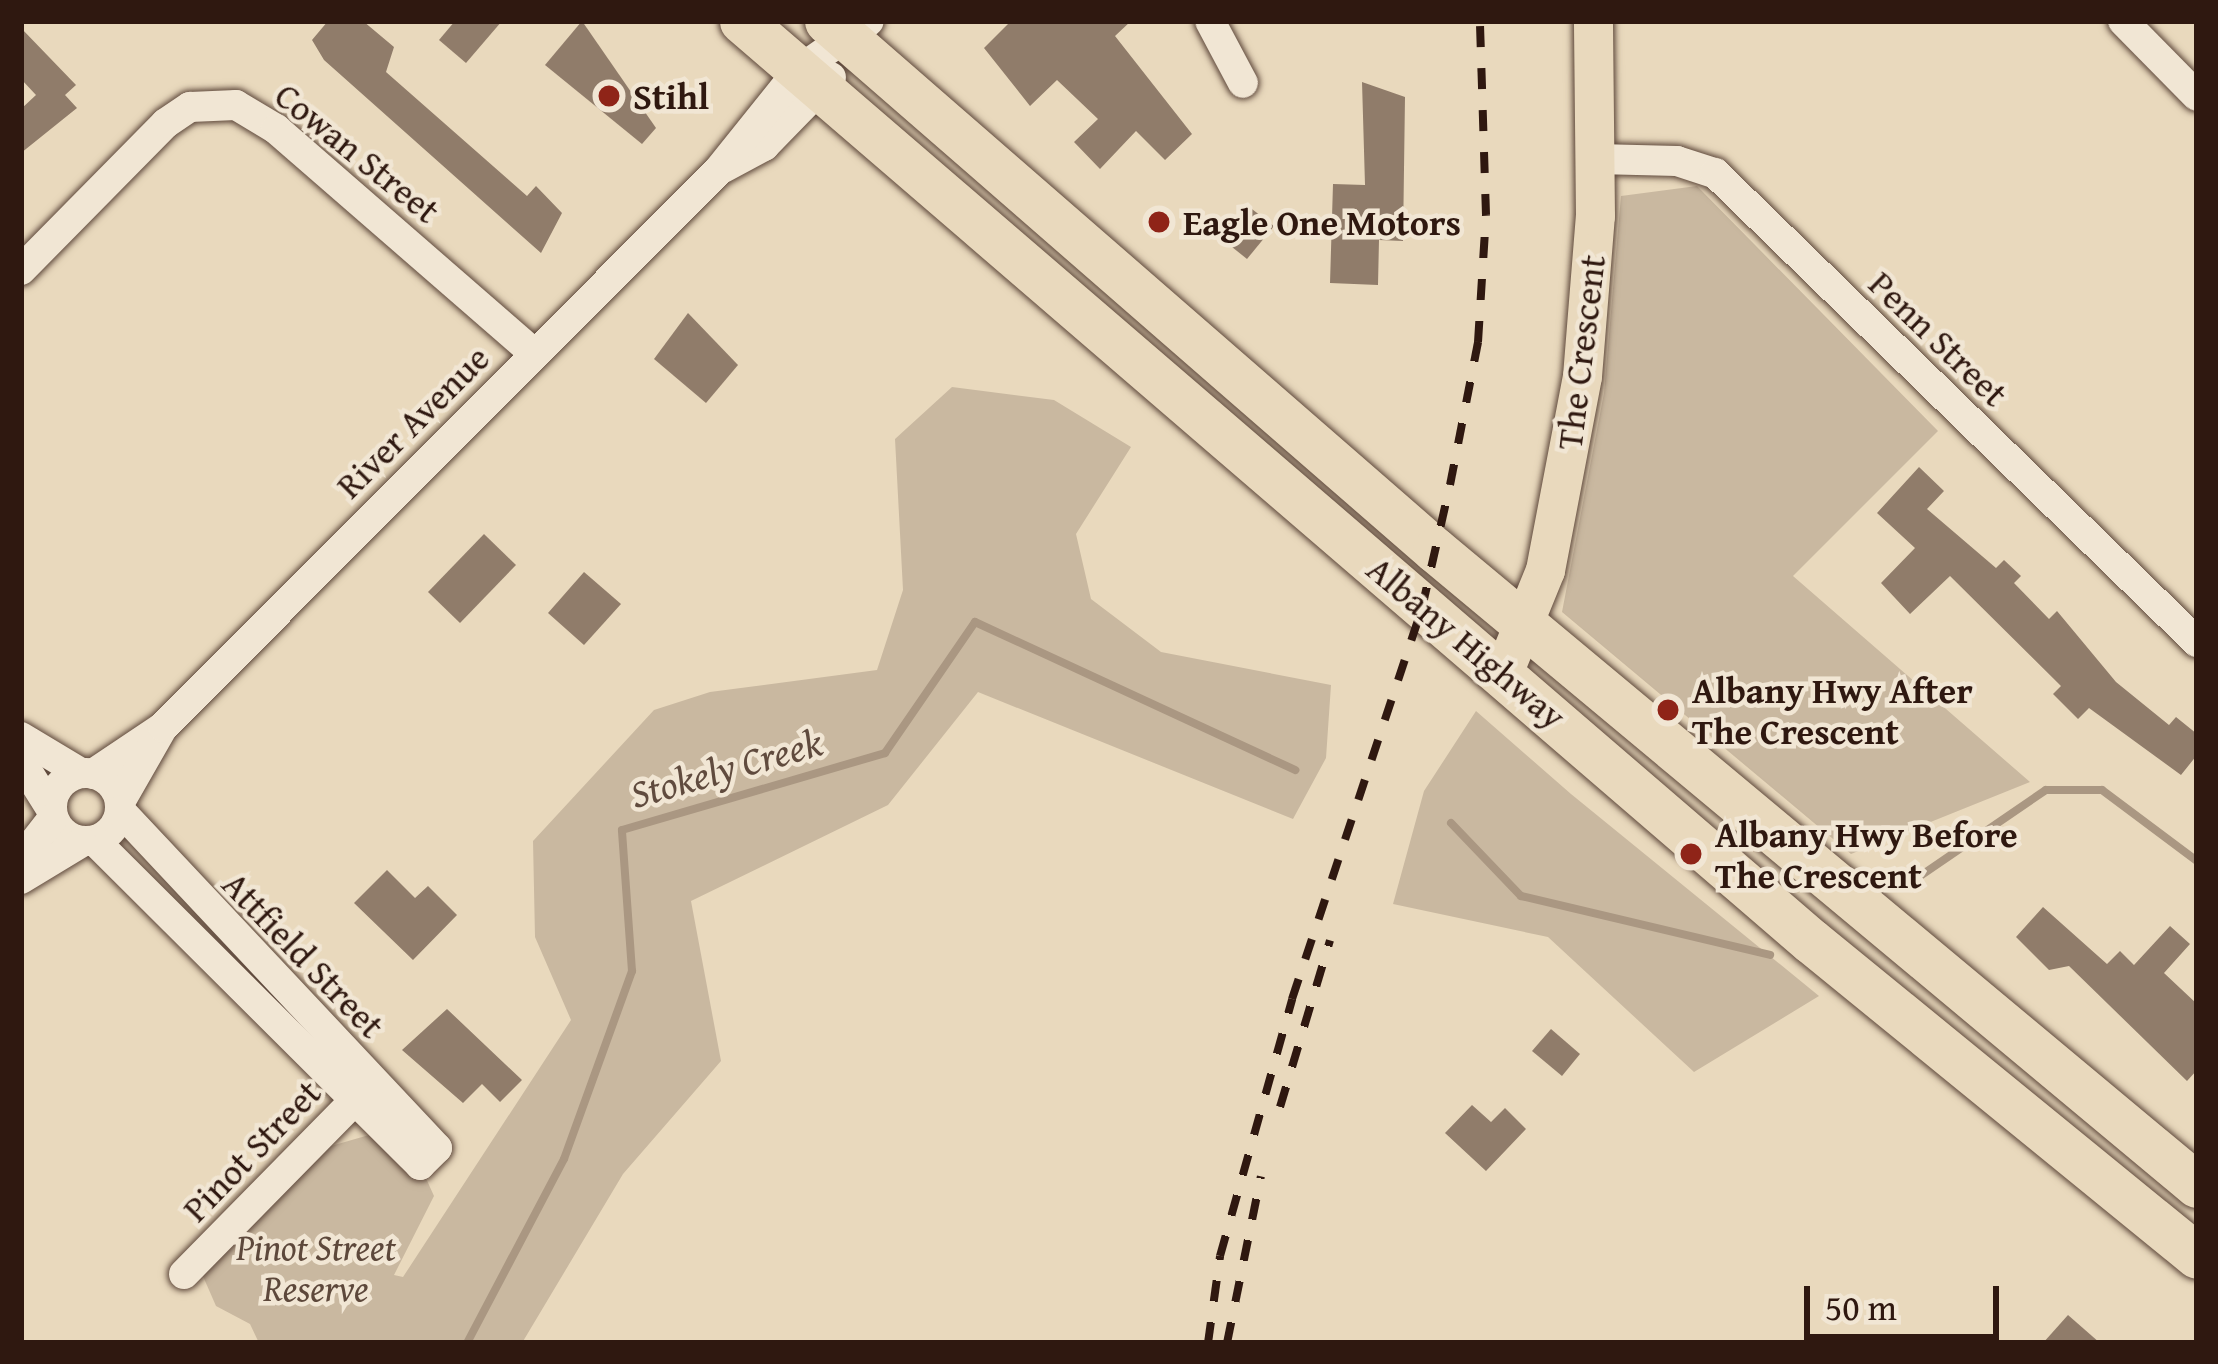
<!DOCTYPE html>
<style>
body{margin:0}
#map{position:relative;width:2218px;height:1364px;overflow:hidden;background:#e9d9bd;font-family:"Gentium Book Plus",serif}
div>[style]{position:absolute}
.green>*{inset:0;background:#c9b8a0}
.stream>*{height:8px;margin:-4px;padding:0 4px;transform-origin:4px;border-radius:4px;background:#aa9782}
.building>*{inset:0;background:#907c6a}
.roads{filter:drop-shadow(0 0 3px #5e483b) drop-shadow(0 0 3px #5e483b)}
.minor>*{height:30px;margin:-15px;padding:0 15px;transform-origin:15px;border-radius:15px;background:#f1e6d4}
.minor>.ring{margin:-15px;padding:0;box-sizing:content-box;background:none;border:30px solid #f1e6d4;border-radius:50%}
.major>*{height:39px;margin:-19.5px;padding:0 19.5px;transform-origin:19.5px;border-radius:19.5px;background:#e9d9bd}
.highway>*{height:45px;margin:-22.5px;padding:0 22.5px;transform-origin:22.5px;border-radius:22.5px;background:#e9d9bd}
.rail>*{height:8px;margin-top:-4px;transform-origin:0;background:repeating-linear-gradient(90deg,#2f1810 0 21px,transparent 0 42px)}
.dots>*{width:33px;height:33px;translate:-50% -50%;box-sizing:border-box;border:6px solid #f1e6d4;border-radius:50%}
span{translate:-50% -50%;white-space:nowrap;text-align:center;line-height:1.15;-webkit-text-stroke:9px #f1e6d4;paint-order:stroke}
.poi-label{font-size:36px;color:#2f1810;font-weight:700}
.left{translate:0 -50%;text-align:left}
.street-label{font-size:36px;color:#2f1810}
.park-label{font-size:36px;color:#5d483b;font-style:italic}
.water-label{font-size:39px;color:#604b3e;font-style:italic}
.frame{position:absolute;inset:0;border:24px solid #2f1810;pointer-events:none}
.scale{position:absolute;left:1804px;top:1286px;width:195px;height:54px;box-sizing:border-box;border:6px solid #2f1810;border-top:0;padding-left:15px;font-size:36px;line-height:42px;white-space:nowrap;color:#2f1810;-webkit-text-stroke:9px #f1e6d4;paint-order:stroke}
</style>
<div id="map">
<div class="green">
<div style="clip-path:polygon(1697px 186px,1938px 431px,1793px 576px,2030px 782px,1851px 854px,1562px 612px,1604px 393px,1621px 196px)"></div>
<div style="clip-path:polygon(952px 387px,1054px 400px,1131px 447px,1076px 534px,1091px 599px,1161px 652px,1331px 685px,1326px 758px,1293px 819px,978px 692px,888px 805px,691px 901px,721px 1061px,623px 1174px,522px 1343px,259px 1343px,250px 1324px,216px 1306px,202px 1274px,214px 1259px,331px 1146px,369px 1135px,420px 1165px,434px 1196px,394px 1275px,403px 1277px,571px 1020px,535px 937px,533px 841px,654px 710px,710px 692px,877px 670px,903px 590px,895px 439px)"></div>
<div style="clip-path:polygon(1476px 711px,1571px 794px,1819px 996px,1694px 1072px,1548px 937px,1393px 904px,1424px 791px)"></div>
</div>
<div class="stream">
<div style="left:1451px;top:823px;width:101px;rotate:46.2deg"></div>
<div style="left:1521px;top:896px;width:256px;rotate:13.3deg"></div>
<div style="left:1907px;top:885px;width:168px;rotate:-34.4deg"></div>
<div style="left:2046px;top:790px;width:56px"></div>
<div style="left:2102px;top:790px;width:119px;rotate:36.8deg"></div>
<div style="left:467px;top:1343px;width:208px;rotate:-62.2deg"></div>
<div style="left:564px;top:1159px;width:200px;rotate:-70.1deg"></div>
<div style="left:632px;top:971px;width:141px;rotate:-94.1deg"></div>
<div style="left:622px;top:830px;width:274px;rotate:-16.3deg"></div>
<div style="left:885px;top:753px;width:159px;rotate:-55.5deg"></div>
<div style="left:975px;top:622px;width:353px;rotate:24.8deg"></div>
</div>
<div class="building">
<div style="clip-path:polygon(328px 21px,363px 21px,394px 47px,386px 72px,527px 196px,536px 186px,562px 213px,541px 253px,324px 60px,312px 40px)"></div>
<div style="clip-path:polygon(455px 21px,502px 21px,466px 63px,439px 40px)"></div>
<div style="clip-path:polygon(582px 21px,656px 128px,642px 144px,545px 65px)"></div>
<div style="clip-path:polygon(1011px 21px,1131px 21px,1115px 36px,1192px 134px,1165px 160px,1136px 131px,1100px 169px,1074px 142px,1098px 119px,1057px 80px,1030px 106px,984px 48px)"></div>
<div style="clip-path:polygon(21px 28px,76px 85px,65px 95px,77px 108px,21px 153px,21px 109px,36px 95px,21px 79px)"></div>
<div style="clip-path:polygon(1362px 82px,1405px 97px,1403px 241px,1379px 240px,1378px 285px,1330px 283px,1333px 184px,1365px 185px)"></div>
<div style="clip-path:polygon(1248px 206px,1274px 226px,1247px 259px,1222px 239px)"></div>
<div style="clip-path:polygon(688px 313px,738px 365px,706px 403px,654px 359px)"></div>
<div style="clip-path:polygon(1919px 467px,1944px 491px,1927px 509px,1996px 568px,2004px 560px,2021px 576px,2014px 583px,2049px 619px,2057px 611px,2116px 682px,2169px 725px,2176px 717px,2197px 734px,2197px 755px,2181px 775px,2089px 708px,2078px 719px,2053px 694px,2061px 686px,1950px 576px,1910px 614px,1881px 583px,1915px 548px,1877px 513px)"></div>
<div style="clip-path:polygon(484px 534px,516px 565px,460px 623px,428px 592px)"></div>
<div style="clip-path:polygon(584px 572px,621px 604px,584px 645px,548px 613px)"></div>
<div style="clip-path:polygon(387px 870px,415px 898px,428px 886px,457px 915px,413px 960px,354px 903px)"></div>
<div style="clip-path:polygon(2043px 907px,2107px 964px,2120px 951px,2134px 965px,2170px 926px,2190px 944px,2164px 973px,2197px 1004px,2197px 1070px,2187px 1081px,2069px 966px,2049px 970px,2016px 937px)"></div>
<div style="clip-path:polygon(447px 1009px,522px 1080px,500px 1102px,482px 1084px,463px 1103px,402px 1050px)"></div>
<div style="clip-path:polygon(1551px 1029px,1580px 1054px,1562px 1076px,1532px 1051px)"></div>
<div style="clip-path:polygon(1472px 1105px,1491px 1122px,1505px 1108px,1526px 1129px,1486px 1171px,1445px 1133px)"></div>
<div style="clip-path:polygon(2068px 1315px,2100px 1343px,2043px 1343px)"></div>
</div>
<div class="roads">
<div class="minor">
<div style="left:1210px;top:21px;width:70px;rotate:62deg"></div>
<div style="left:2123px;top:21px;width:105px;rotate:45.4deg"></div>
<div style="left:1597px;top:159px;width:80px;rotate:1.4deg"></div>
<div style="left:1677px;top:161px;width:40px;rotate:18deg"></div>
<div style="left:1715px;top:173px;width:673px;rotate:44.22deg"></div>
<div style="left:723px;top:168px;width:47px;rotate:-28.2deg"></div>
<div style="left:764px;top:146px;width:96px;rotate:-45.8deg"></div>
<div style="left:21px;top:270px;width:206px;rotate:-45.4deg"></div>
<div style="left:166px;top:123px;width:29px;rotate:-34deg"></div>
<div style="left:190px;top:107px;width:46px;rotate:-2.5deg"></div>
<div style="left:236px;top:105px;width:47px;rotate:31deg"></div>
<div style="left:276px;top:129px;width:342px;rotate:41deg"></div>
<div style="left:21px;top:737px;width:70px;rotate:31deg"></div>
<div style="left:21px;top:761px;width:57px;rotate:58deg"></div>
<div class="ring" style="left:52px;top:773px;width:38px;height:38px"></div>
<div style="left:93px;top:774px;width:84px;rotate:-33.9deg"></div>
<div style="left:120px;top:802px;width:86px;rotate:-60.2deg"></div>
<div style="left:163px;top:727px;width:786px;rotate:-45.05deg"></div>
<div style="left:718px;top:171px;width:129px;rotate:-51.3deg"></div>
<div style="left:799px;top:70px;width:85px;rotate:-35deg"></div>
<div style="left:95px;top:841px;width:459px;rotate:44.9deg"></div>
<div style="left:420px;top:1165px;width:24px;rotate:-45deg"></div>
<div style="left:437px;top:1148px;width:463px;rotate:-133.2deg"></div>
<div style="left:21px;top:859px;width:52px;rotate:-52deg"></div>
<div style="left:21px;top:879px;width:71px;rotate:-31.2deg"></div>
<div style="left:184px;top:1274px;width:264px;rotate:-45.5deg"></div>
</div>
<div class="major">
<div style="left:1503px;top:673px;width:111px;rotate:-67.8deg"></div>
<div style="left:1545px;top:570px;width:197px;rotate:-79.2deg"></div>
<div style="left:1582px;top:376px;width:161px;rotate:-85.4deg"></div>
<div style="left:1595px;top:216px;width:195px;rotate:-90.6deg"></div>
</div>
<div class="highway">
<div style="left:742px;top:21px;width:1410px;rotate:40.72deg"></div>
<div style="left:1811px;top:941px;width:498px;rotate:39.2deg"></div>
<div style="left:827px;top:21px;width:806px;rotate:41.03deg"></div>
<div style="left:1435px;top:550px;width:992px;rotate:39.81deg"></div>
</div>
</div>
<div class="rail">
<div style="left:1280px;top:1107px;width:174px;rotate:-73.3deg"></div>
<div style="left:1208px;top:1343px;width:88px;rotate:-82.1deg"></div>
<div style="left:1220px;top:1256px;width:267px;rotate:-74.3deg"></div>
<div style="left:1292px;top:999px;width:412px;rotate:-71.6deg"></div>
<div style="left:1422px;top:608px;width:126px;rotate:-77.2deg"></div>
<div style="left:1450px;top:485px;width:146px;rotate:-78.9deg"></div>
<div style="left:1478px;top:342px;width:127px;rotate:-86.4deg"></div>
<div style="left:1486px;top:215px;width:194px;rotate:-91.8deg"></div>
<div style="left:1227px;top:1343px;width:170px;rotate:-78.5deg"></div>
</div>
<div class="dots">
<div style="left:609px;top:96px;background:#8f2418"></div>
<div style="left:1159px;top:222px;background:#8f2418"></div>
<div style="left:1668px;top:710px;background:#8f2418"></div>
<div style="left:1691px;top:854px;background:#8f2418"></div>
</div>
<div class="poi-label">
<span class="left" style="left:633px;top:96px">Stihl</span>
<span class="left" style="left:1183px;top:222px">Eagle One Motors</span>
<span class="left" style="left:1692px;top:710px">Albany Hwy After<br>The Crescent</span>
<span class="left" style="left:1715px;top:854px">Albany Hwy Before<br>The Crescent</span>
</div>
<div class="street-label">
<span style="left:358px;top:152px;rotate:39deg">Cowan Street</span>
<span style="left:1939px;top:338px;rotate:44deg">Penn Street</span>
<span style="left:1580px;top:352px;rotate:-83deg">The Crescent</span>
<span style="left:412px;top:421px;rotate:-45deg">River Avenue</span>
<span style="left:1467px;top:642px;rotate:40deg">Albany Highway</span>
<span style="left:304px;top:954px;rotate:46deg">Attfield Street</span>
<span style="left:251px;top:1150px;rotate:-46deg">Pinot Street</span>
</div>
<div class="park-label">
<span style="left:316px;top:1267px">Pinot Street<br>Reserve</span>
</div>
<div class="water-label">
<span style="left:726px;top:768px;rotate:-16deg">Stokely Creek</span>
</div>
<div class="frame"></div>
<div class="scale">50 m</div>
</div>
